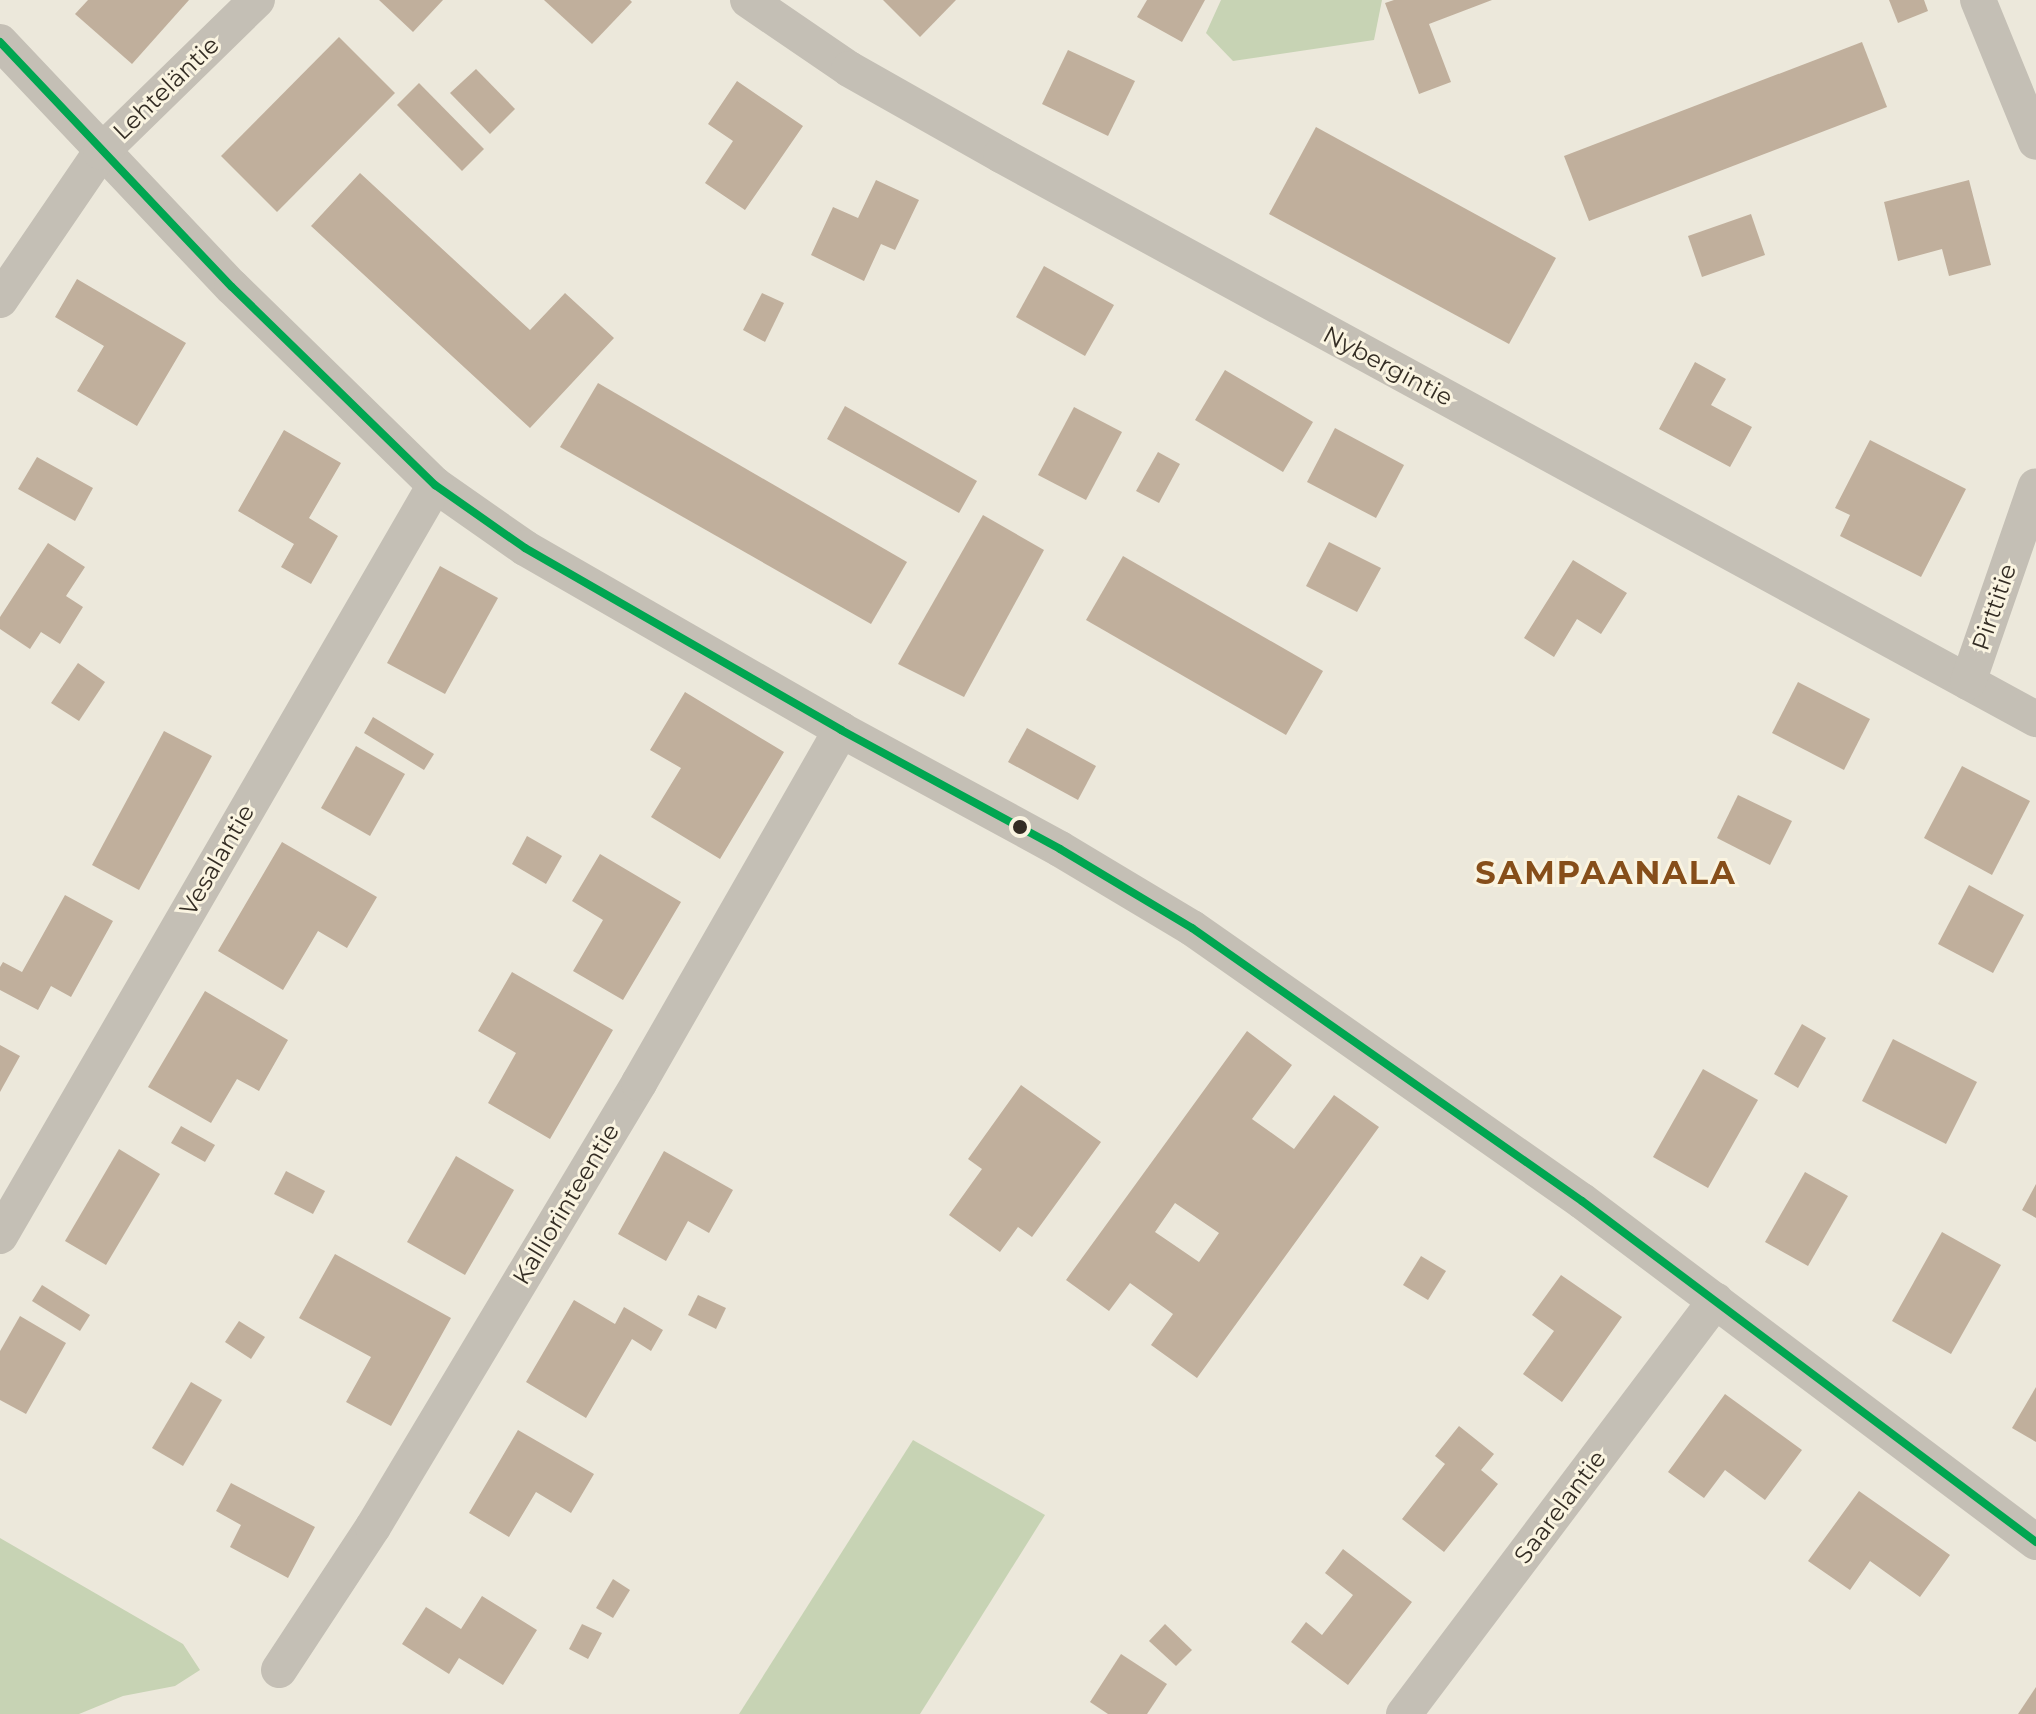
<!DOCTYPE html>
<meta charset="utf-8">
<style>
body{margin:0}
#map{position:relative;width:2036px;height:1714px;overflow:hidden;background:#ece8db;font-family:Montserrat,sans-serif}
div>[style]{position:absolute}
.green>*{inset:0;background:#c7d3b4}
.building>*{inset:0;background:#c0af9c}
.minor>*{height:36px;margin:-18px;padding:0 18px;transform-origin:18px;border-radius:18px;background:#c4bfb5}
.bus-1>*{height:8px;margin:-4px;padding:0 4px;transform-origin:4px;border-radius:4px;background:#00a651}
.dots>*{width:22px;height:22px;translate:-50% -50%;box-sizing:border-box;border:4px solid #faf4e1;border-radius:50%}
span{translate:-50% -50%;white-space:nowrap;text-align:center;line-height:1.15;-webkit-text-stroke:6px #faf4e1;paint-order:stroke}
.street-label{font-size:24px;color:#342d24}
.district-label{font-size:32px;color:#864e1a;font-weight:700;letter-spacing:2px}
</style>
<div id="map">
<div class="green">
<div style="clip-path:polygon(1221px 0,1382px 0,1374px 40px,1233px 61px,1206px 33px)"></div>
<div style="clip-path:polygon(913px 1440px,1045px 1515px,920px 1714px,739px 1714px)"></div>
<div style="clip-path:polygon(0 1538px,183px 1644px,200px 1670px,175px 1686px,123px 1696px,79px 1714px,0 1714px)"></div>
</div>
<div class="building">
<div style="clip-path:polygon(88px 0,189px 0,132px 64px,75px 14px)"></div>
<div style="clip-path:polygon(379px 0,443px 0,413px 32px)"></div>
<div style="clip-path:polygon(544px 0,630px 0,632px 2px,592px 44px)"></div>
<div style="clip-path:polygon(883px 0,956px 0,920px 37px)"></div>
<div style="clip-path:polygon(1147px 0,1205px 0,1182px 42px,1137px 17px)"></div>
<div style="clip-path:polygon(1394px 0,1492px 0,1429px 24px,1451px 82px,1419px 94px,1385px 3px)"></div>
<div style="clip-path:polygon(1889px 0,1924px 0,1928px 11px,1898px 23px)"></div>
<div style="clip-path:polygon(339px 37px,395px 93px,277px 212px,221px 156px)"></div>
<div style="clip-path:polygon(1862px 42px,1887px 107px,1589px 221px,1564px 156px)"></div>
<div style="clip-path:polygon(1068px 50px,1135px 81px,1108px 136px,1042px 104px)"></div>
<div style="clip-path:polygon(476px 69px,515px 109px,490px 134px,450px 93px)"></div>
<div style="clip-path:polygon(737px 81px,803px 126px,745px 210px,705px 183px,733px 141px,708px 124px)"></div>
<div style="clip-path:polygon(419px 83px,484px 149px,462px 171px,397px 105px)"></div>
<div style="clip-path:polygon(1316px 127px,1556px 258px,1509px 344px,1269px 214px)"></div>
<div style="clip-path:polygon(360px 173px,530px 330px,565px 293px,614px 338px,530px 428px,311px 226px)"></div>
<div style="clip-path:polygon(876px 180px,919px 200px,895px 250px,881px 244px,864px 281px,811px 255px,833px 207px,858px 218px)"></div>
<div style="clip-path:polygon(1969px 180px,1991px 265px,1949px 276px,1942px 249px,1898px 261px,1884px 202px)"></div>
<div style="clip-path:polygon(1751px 214px,1765px 255px,1702px 277px,1688px 236px)"></div>
<div style="clip-path:polygon(1044px 266px,1114px 305px,1085px 356px,1016px 317px)"></div>
<div style="clip-path:polygon(77px 279px,186px 343px,137px 426px,77px 391px,104px 346px,55px 317px)"></div>
<div style="clip-path:polygon(762px 293px,784px 303px,765px 342px,743px 330px)"></div>
<div style="clip-path:polygon(1695px 362px,1726px 379px,1711px 405px,1752px 427px,1730px 467px,1659px 429px)"></div>
<div style="clip-path:polygon(1225px 370px,1313px 422px,1283px 472px,1195px 420px)"></div>
<div style="clip-path:polygon(598px 383px,907px 562px,871px 624px,560px 447px)"></div>
<div style="clip-path:polygon(845px 406px,977px 481px,959px 513px,827px 439px)"></div>
<div style="clip-path:polygon(1074px 407px,1122px 432px,1086px 500px,1038px 475px)"></div>
<div style="clip-path:polygon(1335px 428px,1404px 465px,1376px 518px,1307px 482px)"></div>
<div style="clip-path:polygon(284px 430px,341px 463px,309px 518px,338px 536px,311px 584px,281px 567px,294px 544px,238px 511px)"></div>
<div style="clip-path:polygon(1870px 440px,1966px 489px,1921px 577px,1840px 536px,1850px 515px,1835px 508px)"></div>
<div style="clip-path:polygon(1158px 452px,1180px 464px,1159px 503px,1136px 491px)"></div>
<div style="clip-path:polygon(37px 457px,93px 488px,75px 521px,18px 489px)"></div>
<div style="clip-path:polygon(983px 515px,1044px 550px,964px 697px,898px 664px)"></div>
<div style="clip-path:polygon(1329px 542px,1381px 568px,1357px 612px,1306px 586px)"></div>
<div style="clip-path:polygon(48px 543px,85px 567px,66px 596px,83px 607px,60px 644px,41px 632px,30px 649px,0 629px,0 617px)"></div>
<div style="clip-path:polygon(1123px 556px,1323px 671px,1286px 735px,1086px 620px)"></div>
<div style="clip-path:polygon(1573px 560px,1627px 593px,1601px 634px,1577px 619px,1554px 657px,1524px 638px)"></div>
<div style="clip-path:polygon(440px 566px,498px 598px,445px 694px,387px 663px)"></div>
<div style="clip-path:polygon(78px 663px,105px 682px,79px 721px,51px 703px)"></div>
<div style="clip-path:polygon(1798px 682px,1870px 719px,1844px 770px,1772px 733px)"></div>
<div style="clip-path:polygon(685px 692px,784px 752px,720px 859px,651px 817px,681px 768px,650px 750px)"></div>
<div style="clip-path:polygon(373px 717px,434px 754px,424px 770px,364px 733px)"></div>
<div style="clip-path:polygon(1027px 728px,1096px 766px,1078px 800px,1008px 762px)"></div>
<div style="clip-path:polygon(164px 731px,212px 756px,139px 890px,92px 865px)"></div>
<div style="clip-path:polygon(356px 746px,405px 774px,370px 836px,321px 808px)"></div>
<div style="clip-path:polygon(1962px 766px,2030px 801px,1992px 875px,1924px 838px)"></div>
<div style="clip-path:polygon(1738px 795px,1792px 821px,1770px 865px,1717px 838px)"></div>
<div style="clip-path:polygon(527px 836px,562px 856px,546px 884px,512px 864px)"></div>
<div style="clip-path:polygon(282px 842px,377px 897px,347px 948px,318px 931px,283px 990px,218px 951px)"></div>
<div style="clip-path:polygon(600px 854px,681px 902px,623px 1000px,573px 971px,603px 920px,572px 901px)"></div>
<div style="clip-path:polygon(1969px 885px,2024px 915px,1993px 973px,1938px 944px)"></div>
<div style="clip-path:polygon(65px 895px,113px 921px,71px 997px,51px 986px,38px 1010px,0 990px,0 967px,3px 962px,22px 972px)"></div>
<div style="clip-path:polygon(512px 972px,613px 1030px,550px 1139px,488px 1103px,516px 1053px,478px 1031px)"></div>
<div style="clip-path:polygon(205px 991px,288px 1040px,259px 1091px,237px 1079px,211px 1123px,148px 1087px)"></div>
<div style="clip-path:polygon(1802px 1024px,1826px 1038px,1798px 1088px,1774px 1074px)"></div>
<div style="clip-path:polygon(evenodd,1247px 1031px,1292px 1065px,1252px 1119px,1294px 1149px,1334px 1095px,1379px 1127px,1197px 1378px,1151px 1345px,1173px 1314px,1130px 1283px,1109px 1311px,1066px 1280px,1247px 1031px,1175px 1203px,1219px 1233px,1199px 1262px,1155px 1232px,1175px 1203px)"></div>
<div style="clip-path:polygon(1893px 1039px,1977px 1082px,1946px 1144px,1862px 1101px)"></div>
<div style="clip-path:polygon(0 1045px,20px 1056px,0 1092px)"></div>
<div style="clip-path:polygon(1703px 1069px,1758px 1100px,1708px 1188px,1653px 1157px)"></div>
<div style="clip-path:polygon(1021px 1085px,1101px 1142px,1032px 1237px,1018px 1227px,1000px 1252px,949px 1215px,982px 1169px,968px 1159px)"></div>
<div style="clip-path:polygon(181px 1126px,215px 1145px,205px 1162px,171px 1143px)"></div>
<div style="clip-path:polygon(119px 1149px,160px 1174px,106px 1265px,65px 1241px)"></div>
<div style="clip-path:polygon(664px 1151px,733px 1190px,709px 1233px,688px 1221px,666px 1261px,618px 1234px)"></div>
<div style="clip-path:polygon(456px 1156px,514px 1190px,465px 1275px,407px 1242px)"></div>
<div style="clip-path:polygon(286px 1171px,325px 1191px,313px 1214px,274px 1194px)"></div>
<div style="clip-path:polygon(1805px 1172px,1848px 1196px,1808px 1266px,1765px 1242px)"></div>
<div style="clip-path:polygon(2036px 1184px,2036px 1218px,2022px 1210px)"></div>
<div style="clip-path:polygon(1942px 1232px,2001px 1265px,1951px 1354px,1892px 1321px)"></div>
<div style="clip-path:polygon(335px 1254px,451px 1318px,391px 1426px,346px 1402px,371px 1357px,299px 1318px)"></div>
<div style="clip-path:polygon(1421px 1256px,1446px 1271px,1428px 1300px,1403px 1285px)"></div>
<div style="clip-path:polygon(1561px 1275px,1622px 1317px,1562px 1402px,1523px 1374px,1554px 1331px,1532px 1315px)"></div>
<div style="clip-path:polygon(42px 1285px,90px 1315px,80px 1331px,32px 1301px)"></div>
<div style="clip-path:polygon(698px 1295px,726px 1308px,716px 1329px,688px 1315px)"></div>
<div style="clip-path:polygon(574px 1300px,615px 1324px,624px 1307px,663px 1330px,651px 1351px,632px 1339px,586px 1418px,526px 1382px)"></div>
<div style="clip-path:polygon(20px 1316px,66px 1343px,26px 1414px,0 1400px,0 1351px)"></div>
<div style="clip-path:polygon(239px 1321px,265px 1337px,251px 1359px,225px 1342px)"></div>
<div style="clip-path:polygon(191px 1382px,222px 1400px,183px 1466px,152px 1448px)"></div>
<div style="clip-path:polygon(2036px 1387px,2036px 1442px,2012px 1428px)"></div>
<div style="clip-path:polygon(1725px 1394px,1802px 1450px,1765px 1500px,1725px 1470px,1704px 1498px,1668px 1472px)"></div>
<div style="clip-path:polygon(1459px 1426px,1494px 1454px,1481px 1470px,1498px 1484px,1444px 1552px,1402px 1519px,1445px 1464px,1435px 1456px)"></div>
<div style="clip-path:polygon(518px 1430px,594px 1474px,571px 1513px,536px 1492px,509px 1537px,469px 1513px)"></div>
<div style="clip-path:polygon(231px 1483px,315px 1527px,288px 1578px,230px 1547px,241px 1525px,216px 1511px)"></div>
<div style="clip-path:polygon(1859px 1491px,1950px 1555px,1920px 1597px,1870px 1561px,1850px 1590px,1808px 1561px)"></div>
<div style="clip-path:polygon(1343px 1549px,1412px 1602px,1348px 1685px,1291px 1642px,1306px 1622px,1322px 1635px,1353px 1595px,1325px 1573px)"></div>
<div style="clip-path:polygon(613px 1579px,630px 1590px,613px 1618px,596px 1608px)"></div>
<div style="clip-path:polygon(482px 1596px,537px 1630px,503px 1685px,459px 1658px,449px 1674px,402px 1644px,426px 1607px,461px 1629px)"></div>
<div style="clip-path:polygon(582px 1624px,602px 1633px,588px 1659px,569px 1649px)"></div>
<div style="clip-path:polygon(1165px 1624px,1192px 1650px,1176px 1666px,1149px 1641px)"></div>
<div style="clip-path:polygon(1121px 1654px,1167px 1684px,1147px 1714px,1108px 1714px,1090px 1702px)"></div>
<div style="clip-path:polygon(2036px 1687px,2036px 1714px,2018px 1714px)"></div>
</div>
<div class="minor">
<div style="left:748px;top:0;width:122px;rotate:34.3deg"></div>
<div style="left:849px;top:69px;width:175px;rotate:29.5deg"></div>
<div style="left:1001px;top:155px;width:1179px;rotate:28.59deg"></div>
<div style="left:1978px;top:0;width:153px;rotate:67.8deg"></div>
<div style="left:0;top:42px;width:337px;rotate:46.6deg"></div>
<div style="left:232px;top:287px;width:284px;rotate:44.3deg"></div>
<div style="left:435px;top:485px;width:110px;rotate:35deg"></div>
<div style="left:525px;top:548px;width:365px;rotate:29.9deg"></div>
<div style="left:841px;top:730px;width:249px;rotate:28.5deg"></div>
<div style="left:1060px;top:849px;width:154px;rotate:30.9deg"></div>
<div style="left:1192px;top:928px;width:476px;rotate:35deg"></div>
<div style="left:1582px;top:1201px;width:568px;rotate:36.91deg"></div>
<div style="left:0;top:300px;width:179px;rotate:-55.7deg"></div>
<div style="left:101px;top:152px;width:218px;rotate:-44.3deg"></div>
<div style="left:1968px;top:682px;width:207px;rotate:-70.9deg"></div>
<div style="left:0;top:1236px;width:868px;rotate:-59.92deg"></div>
<div style="left:279px;top:1670px;width:171px;rotate:-56.7deg"></div>
<div style="left:373px;top:1527px;width:518px;rotate:-59.07deg"></div>
<div style="left:639px;top:1083px;width:407px;rotate:-60.2deg"></div>
<div style="left:1404px;top:1714px;width:518px;rotate:-53deg"></div>
</div>
<div class="bus-1">
<div style="left:0;top:42px;width:337px;rotate:46.6deg"></div>
<div style="left:232px;top:287px;width:284px;rotate:44.3deg"></div>
<div style="left:435px;top:485px;width:110px;rotate:35deg"></div>
<div style="left:525px;top:548px;width:365px;rotate:29.9deg"></div>
<div style="left:841px;top:730px;width:249px;rotate:28.5deg"></div>
<div style="left:1060px;top:849px;width:154px;rotate:30.9deg"></div>
<div style="left:1192px;top:928px;width:476px;rotate:35deg"></div>
<div style="left:1582px;top:1201px;width:568px;rotate:36.91deg"></div>
</div>
<div class="dots">
<div style="left:1020px;top:827px;background:#342d24"></div>
</div>
<div class="street-label">
<span style="left:166px;top:88px;rotate:-44deg">Lehteläntie</span>
<span style="left:1388px;top:366px;rotate:28deg">Nybergintie</span>
<span style="left:1994px;top:607px;rotate:-71deg">Pirttitie</span>
<span style="left:217px;top:860px;rotate:-60deg">Vesalantie</span>
<span style="left:566px;top:1204px;rotate:-59deg">Kalliorinteentie</span>
<span style="left:1560px;top:1507px;rotate:-53deg">Saarelantie</span>
</div>
<div class="district-label">
<span style="left:1606px;top:873px">SAMPAANALA</span>
</div>
</div>
